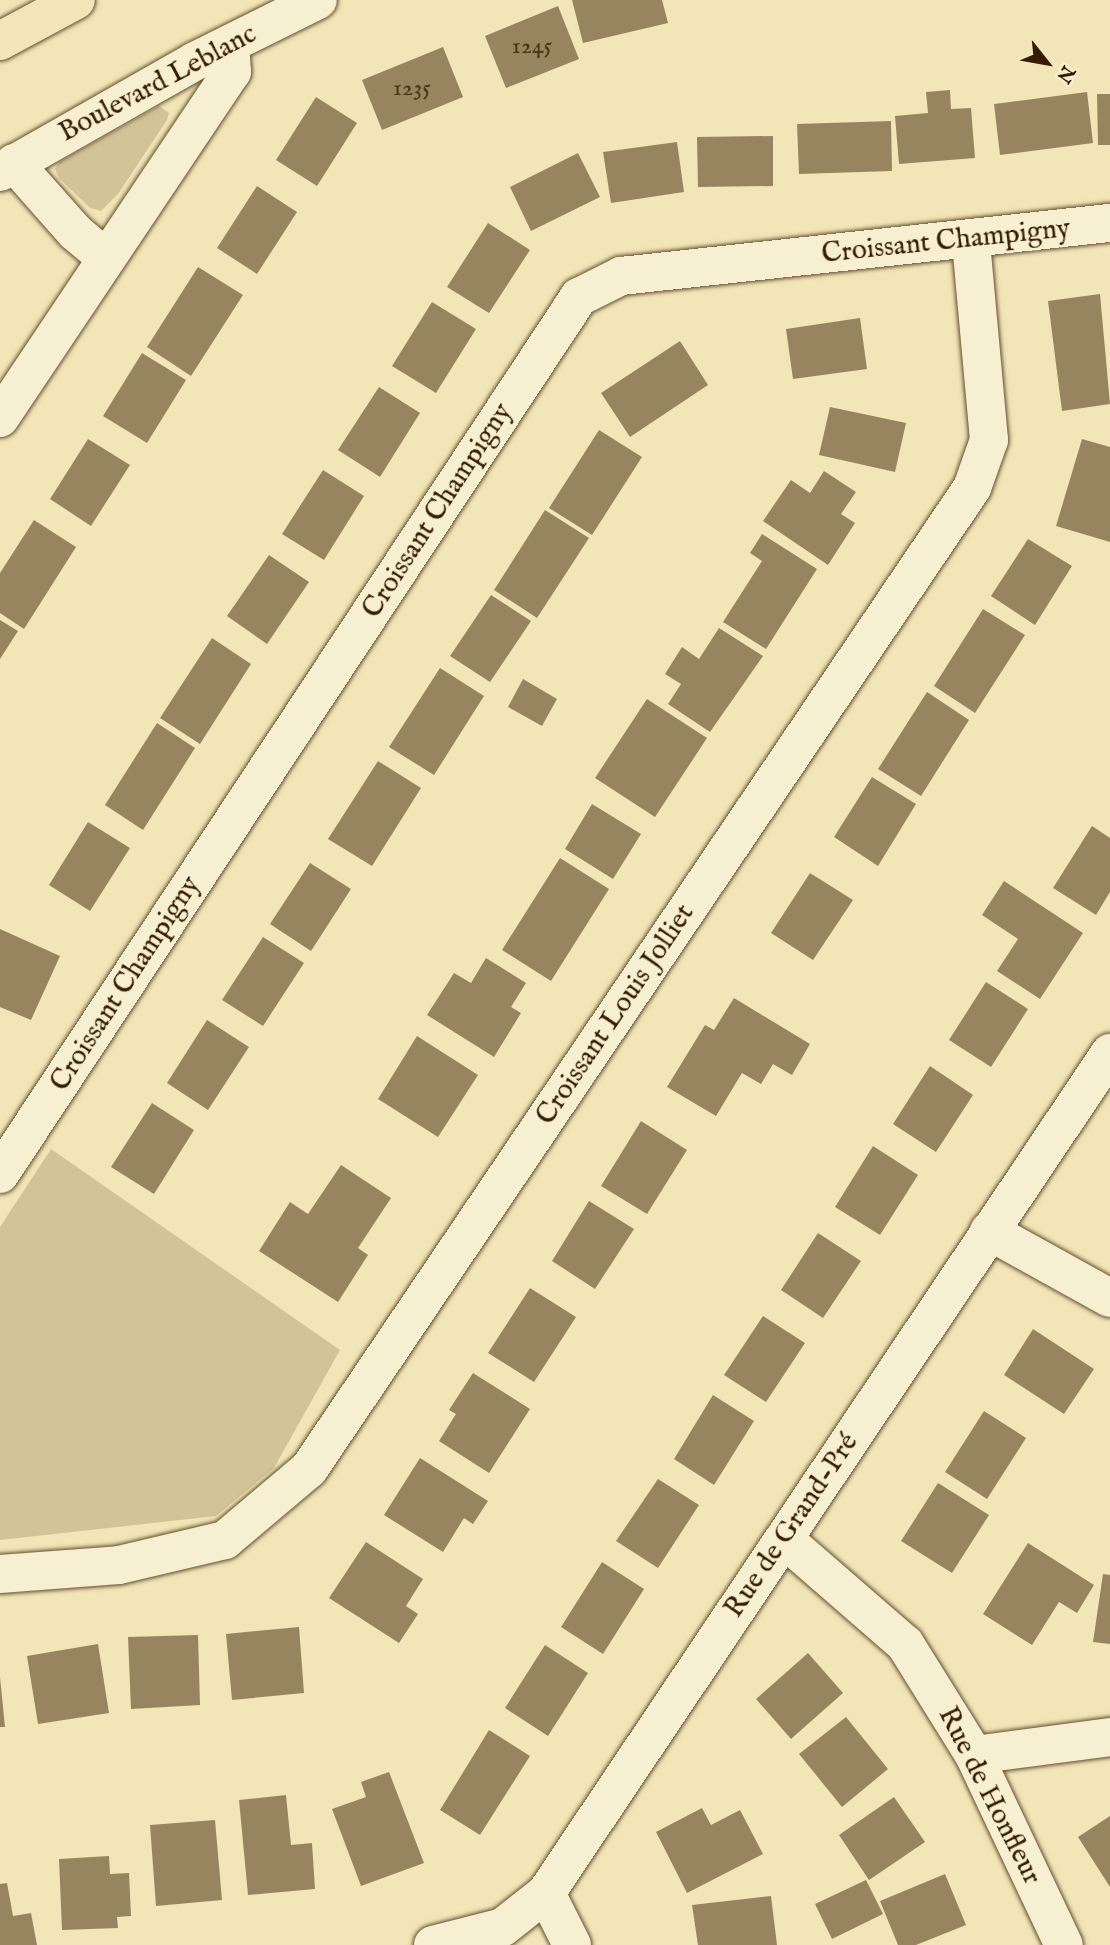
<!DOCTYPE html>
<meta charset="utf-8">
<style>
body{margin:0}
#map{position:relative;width:1110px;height:1945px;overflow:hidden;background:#f2e6b8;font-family:"IM FELL English",serif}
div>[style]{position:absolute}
.green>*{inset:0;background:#d2c399}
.building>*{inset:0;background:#978560}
.roads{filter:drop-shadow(0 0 2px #644e2e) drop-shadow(0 0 2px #644e2e)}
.minor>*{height:38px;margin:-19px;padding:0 19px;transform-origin:19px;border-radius:19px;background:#f7efd1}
.motorway>*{height:38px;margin:-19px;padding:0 19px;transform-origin:19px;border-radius:19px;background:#f2e6b8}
span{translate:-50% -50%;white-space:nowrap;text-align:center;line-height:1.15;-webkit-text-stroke:5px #f7efd1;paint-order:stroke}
.number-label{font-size:24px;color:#4e3618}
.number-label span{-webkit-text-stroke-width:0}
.street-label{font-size:28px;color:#351b00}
.north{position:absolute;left:1012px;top:28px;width:70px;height:70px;-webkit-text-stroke:5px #f7efd1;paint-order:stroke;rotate:121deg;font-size:19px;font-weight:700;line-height:28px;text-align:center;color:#351b00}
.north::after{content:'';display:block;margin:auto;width:24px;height:32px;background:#351b00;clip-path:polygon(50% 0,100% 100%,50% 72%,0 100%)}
</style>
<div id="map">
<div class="green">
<div style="clip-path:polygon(159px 106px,169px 113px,167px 120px,118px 194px,101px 211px,90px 208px,59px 178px,55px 169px,59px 162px)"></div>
<div style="clip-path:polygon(51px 1149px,340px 1350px,274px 1468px,216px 1516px,0 1540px,0 1227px)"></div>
</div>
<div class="building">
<div style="clip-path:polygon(572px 0,662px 0,668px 23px,583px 43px)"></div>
<div style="clip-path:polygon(558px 6px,579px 59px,506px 88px,485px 36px)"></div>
<div style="clip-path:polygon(443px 47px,463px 97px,382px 130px,362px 80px)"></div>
<div style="clip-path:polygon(950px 90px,951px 109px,971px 108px,975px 158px,899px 164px,895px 116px,928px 113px,926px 92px)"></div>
<div style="clip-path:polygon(1087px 92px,1093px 143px,1000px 155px,994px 104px)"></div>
<div style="clip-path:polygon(1097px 94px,1110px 94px,1110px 145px,1098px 145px)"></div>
<div style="clip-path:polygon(316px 97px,357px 123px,317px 186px,276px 160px)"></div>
<div style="clip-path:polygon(891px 121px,892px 171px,799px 174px,797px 124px)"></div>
<div style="clip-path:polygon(773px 136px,773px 186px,698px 187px,697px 137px)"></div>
<div style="clip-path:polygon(677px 142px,684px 192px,611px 203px,603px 152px)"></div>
<div style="clip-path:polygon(578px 153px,600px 197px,531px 231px,510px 187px)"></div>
<div style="clip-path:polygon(257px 186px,297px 212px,257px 274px,217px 248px)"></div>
<div style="clip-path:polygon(488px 223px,530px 250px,489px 313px,447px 287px)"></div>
<div style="clip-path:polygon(198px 267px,243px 295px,191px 376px,147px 347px)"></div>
<div style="clip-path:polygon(1100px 294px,1110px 404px,1062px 411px,1048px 301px)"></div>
<div style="clip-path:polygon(432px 302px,476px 329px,436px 393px,392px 366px)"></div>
<div style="clip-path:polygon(860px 318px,867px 369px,793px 379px,786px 329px)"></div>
<div style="clip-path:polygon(680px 341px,708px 385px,630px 437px,601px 393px)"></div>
<div style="clip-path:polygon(142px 353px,186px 380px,147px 443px,103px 416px)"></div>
<div style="clip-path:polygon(379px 387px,420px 413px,380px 477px,338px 450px)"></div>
<div style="clip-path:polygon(830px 407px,906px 423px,895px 472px,819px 455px)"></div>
<div style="clip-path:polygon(599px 430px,642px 457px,592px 535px,549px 508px)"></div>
<div style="clip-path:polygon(88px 439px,130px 465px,91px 526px,50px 499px)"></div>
<div style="clip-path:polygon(1082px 439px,1110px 447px,1110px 542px,1056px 526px)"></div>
<div style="clip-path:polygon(323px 470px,364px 496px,324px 560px,282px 534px)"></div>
<div style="clip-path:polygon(824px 471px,856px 492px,841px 514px,855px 523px,828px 565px,763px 521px,791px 480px,810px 493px)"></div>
<div style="clip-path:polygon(545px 510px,589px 538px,537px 618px,494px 590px)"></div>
<div style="clip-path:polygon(34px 520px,76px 547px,24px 629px,0 613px,0 573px)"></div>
<div style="clip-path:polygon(762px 534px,817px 569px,766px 649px,723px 622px,762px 561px,750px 553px)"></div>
<div style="clip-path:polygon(1028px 539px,1072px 566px,1035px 625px,991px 596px)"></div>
<div style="clip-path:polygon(269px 555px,309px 582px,267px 644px,227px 616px)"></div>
<div style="clip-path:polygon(491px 595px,531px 621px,490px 682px,450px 656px)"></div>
<div style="clip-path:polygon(983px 609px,1025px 635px,975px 713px,934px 686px)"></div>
<div style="clip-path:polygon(0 620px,18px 631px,0 659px)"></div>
<div style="clip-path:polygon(719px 628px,763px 656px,710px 732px,668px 704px,681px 684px,665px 674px,682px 647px,699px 659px)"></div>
<div style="clip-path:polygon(212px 638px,251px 664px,200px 744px,160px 718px)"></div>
<div style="clip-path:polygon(440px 668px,484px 696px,434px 775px,389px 747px)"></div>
<div style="clip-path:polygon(523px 679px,557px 699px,542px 726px,508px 707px)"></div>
<div style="clip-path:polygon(927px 692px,969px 720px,921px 796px,878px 769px)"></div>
<div style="clip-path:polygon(647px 699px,707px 738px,655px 817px,595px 778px)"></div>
<div style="clip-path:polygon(157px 723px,195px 748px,143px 830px,105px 805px)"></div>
<div style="clip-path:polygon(378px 761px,421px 788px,372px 866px,328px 839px)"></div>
<div style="clip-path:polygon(872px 777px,916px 804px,878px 866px,834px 837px)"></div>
<div style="clip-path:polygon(592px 804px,641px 834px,613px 879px,565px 849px)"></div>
<div style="clip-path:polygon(88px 822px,130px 848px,90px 911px,49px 885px)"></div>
<div style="clip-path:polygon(1092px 826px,1110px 838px,1110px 892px,1096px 915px,1053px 888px)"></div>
<div style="clip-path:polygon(560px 858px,609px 889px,551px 981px,502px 950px)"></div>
<div style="clip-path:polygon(310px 863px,351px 889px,311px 951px,270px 924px)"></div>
<div style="clip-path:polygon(810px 873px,853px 900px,813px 960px,771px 933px)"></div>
<div style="clip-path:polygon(1004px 881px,1083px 933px,1040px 999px,997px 971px,1018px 939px,982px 915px)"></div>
<div style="clip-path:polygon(0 929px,60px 956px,31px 1020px,0 1007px)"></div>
<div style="clip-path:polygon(263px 937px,304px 963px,263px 1026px,222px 1000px)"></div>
<div style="clip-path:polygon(486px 958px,526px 983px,511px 1007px,521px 1013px,494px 1057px,427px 1015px,454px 973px,471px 983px)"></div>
<div style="clip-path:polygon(986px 982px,1028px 1009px,991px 1067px,949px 1040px)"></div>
<div style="clip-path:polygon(734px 998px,810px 1044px,792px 1075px,773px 1064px,761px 1084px,742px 1073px,716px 1116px,667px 1087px,705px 1025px,714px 1030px)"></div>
<div style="clip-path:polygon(207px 1020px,249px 1047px,208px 1110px,167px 1083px)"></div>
<div style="clip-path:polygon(417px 1036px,478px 1075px,438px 1137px,378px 1099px)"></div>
<div style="clip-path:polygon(930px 1066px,973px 1095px,936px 1152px,893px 1124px)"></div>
<div style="clip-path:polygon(152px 1103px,194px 1130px,154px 1194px,111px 1167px)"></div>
<div style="clip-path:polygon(641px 1121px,687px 1150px,647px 1214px,601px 1186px)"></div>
<div style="clip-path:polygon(873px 1146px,918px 1175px,880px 1235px,835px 1207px)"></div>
<div style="clip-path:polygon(341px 1165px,391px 1198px,358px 1248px,368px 1255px,338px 1302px,259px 1251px,290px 1202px,308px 1214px)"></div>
<div style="clip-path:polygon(589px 1201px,634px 1229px,595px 1289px,552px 1261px)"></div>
<div style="clip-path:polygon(818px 1233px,861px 1261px,823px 1318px,781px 1290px)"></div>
<div style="clip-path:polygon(530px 1288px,576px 1317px,534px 1382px,488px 1353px)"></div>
<div style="clip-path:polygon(763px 1316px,805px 1343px,766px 1402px,724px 1375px)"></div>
<div style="clip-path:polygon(1033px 1329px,1094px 1369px,1064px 1414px,1004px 1375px)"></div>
<div style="clip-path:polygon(473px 1373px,530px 1409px,489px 1473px,439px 1441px,456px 1414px,449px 1410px)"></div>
<div style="clip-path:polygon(713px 1395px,754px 1421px,714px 1485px,674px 1459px)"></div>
<div style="clip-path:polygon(984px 1411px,1026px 1438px,987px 1499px,945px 1472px)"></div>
<div style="clip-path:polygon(420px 1458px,488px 1501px,473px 1524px,464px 1518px,443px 1552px,384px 1515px)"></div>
<div style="clip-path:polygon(658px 1479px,699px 1505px,658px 1568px,616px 1541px)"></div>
<div style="clip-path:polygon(938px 1483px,989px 1515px,952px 1573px,901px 1541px)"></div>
<div style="clip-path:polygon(366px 1542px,423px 1579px,406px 1606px,418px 1614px,399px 1643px,329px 1598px)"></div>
<div style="clip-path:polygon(1028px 1543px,1094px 1585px,1077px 1613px,1059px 1602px,1032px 1645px,983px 1614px)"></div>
<div style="clip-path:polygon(602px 1562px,644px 1589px,603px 1654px,561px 1627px)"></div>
<div style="clip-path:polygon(1103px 1574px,1110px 1575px,1110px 1644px,1093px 1642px)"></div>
<div style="clip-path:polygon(299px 1627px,304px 1693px,232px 1700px,226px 1634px)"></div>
<div style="clip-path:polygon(198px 1635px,200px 1705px,131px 1709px,128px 1637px)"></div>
<div style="clip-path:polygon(98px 1644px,109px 1713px,38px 1724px,27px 1656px)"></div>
<div style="clip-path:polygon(545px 1645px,588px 1673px,548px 1736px,505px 1708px)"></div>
<div style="clip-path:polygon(808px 1653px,843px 1693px,791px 1739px,756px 1699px)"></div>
<div style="clip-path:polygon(0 1677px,5px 1727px,0 1727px)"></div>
<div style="clip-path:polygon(846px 1717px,888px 1769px,842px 1807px,799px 1754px)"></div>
<div style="clip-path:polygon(489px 1730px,530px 1756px,480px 1835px,440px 1810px)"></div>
<div style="clip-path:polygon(389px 1772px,424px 1863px,361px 1886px,332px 1809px,366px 1797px,361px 1782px)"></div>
<div style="clip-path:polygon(286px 1795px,291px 1845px,312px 1843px,315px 1889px,248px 1895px,239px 1800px)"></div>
<div style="clip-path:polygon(894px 1797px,925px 1842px,869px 1880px,839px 1835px)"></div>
<div style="clip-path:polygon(702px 1808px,711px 1825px,740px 1810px,763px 1854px,687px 1893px,656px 1832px)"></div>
<div style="clip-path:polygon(1110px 1816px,1110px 1887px,1078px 1837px)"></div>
<div style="clip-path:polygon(215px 1820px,222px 1900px,156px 1906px,150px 1825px)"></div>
<div style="clip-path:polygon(109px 1856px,110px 1874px,129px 1873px,131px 1916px,117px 1917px,118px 1928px,62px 1930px,59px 1859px)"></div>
<div style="clip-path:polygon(945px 1874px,966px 1925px,916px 1945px,898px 1945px,880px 1901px)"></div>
<div style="clip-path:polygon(866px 1880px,883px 1914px,832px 1939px,815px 1904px)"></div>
<div style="clip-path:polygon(7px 1883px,13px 1916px,31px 1913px,37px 1945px,0 1945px,0 1884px)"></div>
<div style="clip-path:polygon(771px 1896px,777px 1945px,698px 1945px,692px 1905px)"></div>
</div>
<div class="roads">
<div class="minor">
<div style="left:14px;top:163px;width:92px;rotate:48.5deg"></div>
<div style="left:75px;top:232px;width:40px;rotate:40deg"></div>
<div style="left:0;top:172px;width:224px;rotate:-29.6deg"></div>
<div style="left:195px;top:61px;width:137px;rotate:-26.4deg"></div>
<div style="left:0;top:418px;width:417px;rotate:-56.2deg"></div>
<div style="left:232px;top:72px;width:28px;rotate:-94deg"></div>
<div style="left:0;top:1174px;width:1051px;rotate:-56.57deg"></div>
<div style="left:579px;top:297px;width:47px;rotate:-26.6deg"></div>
<div style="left:621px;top:276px;width:492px;rotate:-6.2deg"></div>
<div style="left:989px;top:1231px;width:138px;rotate:29deg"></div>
<div style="left:784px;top:1539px;width:160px;rotate:41deg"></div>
<div style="left:905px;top:1644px;width:131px;rotate:58.1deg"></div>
<div style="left:974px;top:1755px;width:210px;rotate:64.7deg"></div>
<div style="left:0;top:1574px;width:119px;rotate:-4.3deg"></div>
<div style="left:119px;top:1565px;width:109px;rotate:-13.3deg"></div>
<div style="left:225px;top:1540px;width:110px;rotate:-40.2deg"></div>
<div style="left:309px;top:1469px;width:1184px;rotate:-55.95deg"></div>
<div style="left:972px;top:488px;width:51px;rotate:-70.5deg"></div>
<div style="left:989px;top:440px;width:200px;rotate:-95.2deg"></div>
<div style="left:974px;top:1755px;width:137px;rotate:-7.5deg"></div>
<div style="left:546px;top:1893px;width:58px;rotate:63.4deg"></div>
<div style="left:433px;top:1945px;width:72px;rotate:-14.4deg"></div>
<div style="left:503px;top:1927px;width:55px;rotate:-38.3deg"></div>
<div style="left:546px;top:1893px;width:1012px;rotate:-56.12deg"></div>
</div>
<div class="motorway">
<div style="left:0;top:41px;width:86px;rotate:-28.3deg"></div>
</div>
</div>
<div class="number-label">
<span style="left:532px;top:47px">1245</span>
<span style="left:412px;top:89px">1235</span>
</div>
<div class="street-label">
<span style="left:158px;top:84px;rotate:-28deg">Boulevard Leblanc</span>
<span style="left:946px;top:242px;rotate:-6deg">Croissant Champigny</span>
<span style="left:438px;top:511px;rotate:-57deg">Croissant Champigny</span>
<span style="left:126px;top:984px;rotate:-57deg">Croissant Champigny</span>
<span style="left:616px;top:1015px;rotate:-56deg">Croissant Louis Jolliet</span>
<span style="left:792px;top:1526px;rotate:-56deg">Rue de Grand-Pré</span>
<span style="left:989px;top:1796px;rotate:63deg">Rue de Honfleur</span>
</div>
<div class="north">N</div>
</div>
